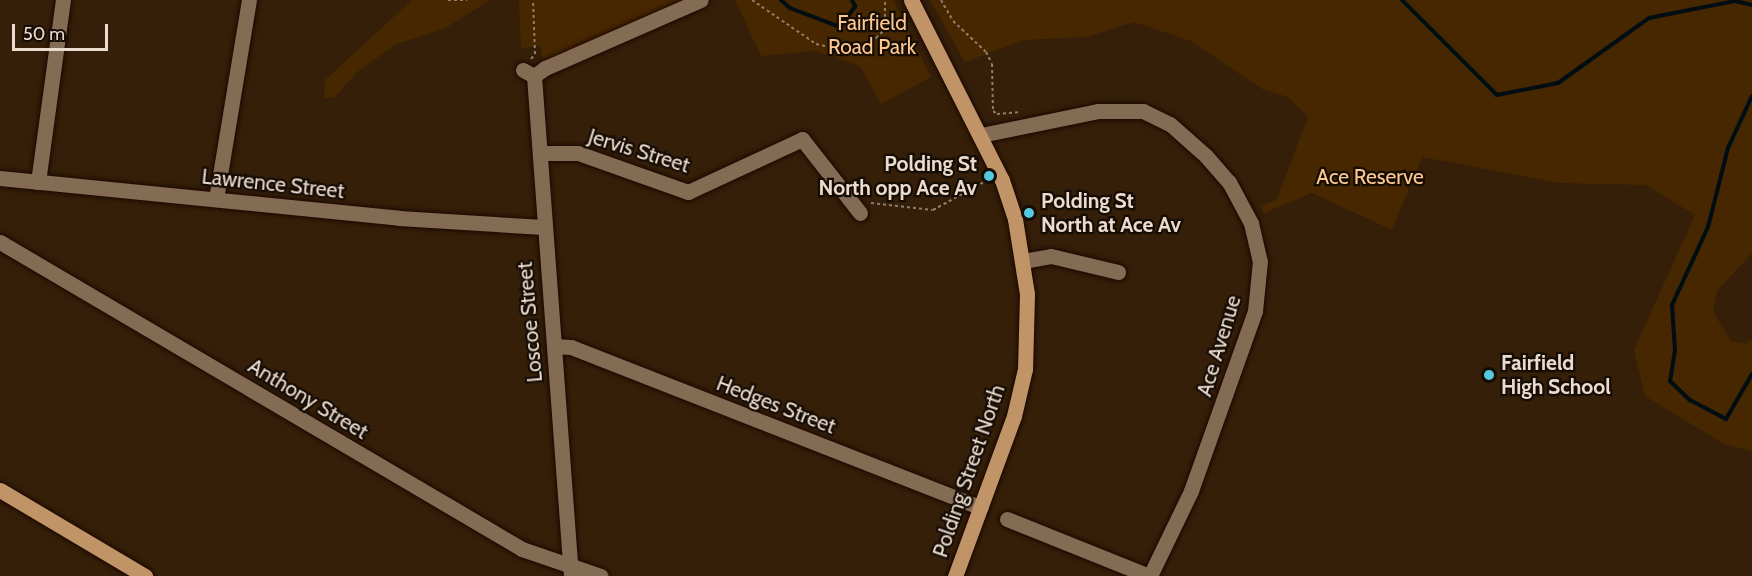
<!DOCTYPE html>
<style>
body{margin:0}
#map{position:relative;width:1752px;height:576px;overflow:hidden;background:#351f09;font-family:Cabin,sans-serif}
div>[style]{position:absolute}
.green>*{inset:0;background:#472700}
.stream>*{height:4px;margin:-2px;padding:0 2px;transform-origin:2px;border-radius:2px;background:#000d13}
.path>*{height:2px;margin-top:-1px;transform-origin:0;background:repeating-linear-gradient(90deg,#8f7d6b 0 3px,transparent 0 6px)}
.roads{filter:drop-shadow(0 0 2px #1b0800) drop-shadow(0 0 2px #1b0800)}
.minor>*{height:15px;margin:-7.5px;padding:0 7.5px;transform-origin:7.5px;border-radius:7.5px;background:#846b53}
.major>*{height:15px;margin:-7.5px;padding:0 7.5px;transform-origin:7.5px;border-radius:7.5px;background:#c19467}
.dots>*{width:16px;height:16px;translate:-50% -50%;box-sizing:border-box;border:3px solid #150c04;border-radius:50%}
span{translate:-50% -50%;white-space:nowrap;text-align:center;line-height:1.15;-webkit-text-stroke:4.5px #150c04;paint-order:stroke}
.park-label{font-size:21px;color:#fec691}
.street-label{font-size:21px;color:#eadbce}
.poi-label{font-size:21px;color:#eadbce;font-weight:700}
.right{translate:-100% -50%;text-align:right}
.left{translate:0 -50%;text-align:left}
.scale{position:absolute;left:12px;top:24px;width:96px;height:27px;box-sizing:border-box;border:3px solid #eadbce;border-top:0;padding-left:8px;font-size:18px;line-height:21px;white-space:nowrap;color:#eadbce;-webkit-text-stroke:4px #150c04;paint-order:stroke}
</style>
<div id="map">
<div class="green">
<div style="clip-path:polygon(412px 0,490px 0,444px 29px,396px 44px,357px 72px,335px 97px,324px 98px,325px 80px)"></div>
<div style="clip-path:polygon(519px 0,684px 0,542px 62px,541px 46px,521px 48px)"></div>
<div style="clip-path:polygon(735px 0,893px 0,931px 77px,881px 104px,860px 66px,815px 51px,761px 56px)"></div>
<div style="clip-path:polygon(930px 0,1752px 0,1752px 253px,1717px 291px,1713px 312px,1731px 341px,1746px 344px,1752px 339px,1752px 451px,1724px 444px,1645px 396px,1634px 350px,1695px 215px,1646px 185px,1559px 183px,1422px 157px,1392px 230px,1312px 193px,1264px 213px,1261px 206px,1277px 199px,1308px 117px,1288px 97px,1262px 89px,1191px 41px,1134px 22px,1086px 37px,1024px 40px,965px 62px)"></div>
</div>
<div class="stream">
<div style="left:781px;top:0;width:12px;rotate:42deg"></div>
<div style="left:790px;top:8px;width:53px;rotate:20.8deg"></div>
<div style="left:840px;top:27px;width:26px;rotate:-54deg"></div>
<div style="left:855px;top:6px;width:7px;rotate:-117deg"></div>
<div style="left:1402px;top:0;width:134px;rotate:45deg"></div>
<div style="left:1497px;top:95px;width:62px;rotate:-11.1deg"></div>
<div style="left:1558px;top:83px;width:112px;rotate:-35.5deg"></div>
<div style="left:1649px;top:18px;width:88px;rotate:-11.2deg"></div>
<div style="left:1735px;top:1px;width:17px;rotate:13deg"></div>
<div style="left:1752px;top:96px;width:57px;rotate:114.8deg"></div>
<div style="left:1728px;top:148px;width:81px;rotate:104.2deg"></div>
<div style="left:1708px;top:227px;width:86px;rotate:114.8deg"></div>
<div style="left:1672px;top:305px;width:45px;rotate:86.2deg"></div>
<div style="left:1675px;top:350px;width:31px;rotate:99deg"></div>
<div style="left:1670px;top:381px;width:28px;rotate:44deg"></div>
<div style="left:1690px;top:400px;width:41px;rotate:27.8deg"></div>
<div style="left:1726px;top:419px;width:52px;rotate:-60deg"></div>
</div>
<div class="path">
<div style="left:448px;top:0;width:19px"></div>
<div style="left:752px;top:0;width:78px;rotate:34.5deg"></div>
<div style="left:816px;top:44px;width:40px;rotate:13deg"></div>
<div style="left:855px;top:53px;width:14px;rotate:-25deg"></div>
<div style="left:868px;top:47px;width:25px;rotate:-47deg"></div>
<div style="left:885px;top:29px;width:29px;rotate:-90deg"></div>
<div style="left:941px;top:0;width:24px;rotate:60deg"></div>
<div style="left:953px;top:21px;width:45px;rotate:43.2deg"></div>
<div style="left:986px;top:52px;width:13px;rotate:63deg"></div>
<div style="left:992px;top:64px;width:47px;rotate:88.8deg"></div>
<div style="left:993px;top:111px;width:5px;rotate:37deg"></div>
<div style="left:997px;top:114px;width:21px;rotate:-5deg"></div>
<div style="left:531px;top:59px;width:6px;rotate:-51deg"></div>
<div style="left:535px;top:54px;width:54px;rotate:-92.1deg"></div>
<div style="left:871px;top:203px;width:62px;rotate:6.4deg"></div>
<div style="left:933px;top:210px;width:60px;rotate:-28.7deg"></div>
</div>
<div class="roads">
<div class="minor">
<div style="left:523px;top:70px;width:13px;rotate:29deg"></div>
<div style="left:534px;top:76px;width:501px;rotate:85.77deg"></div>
<div style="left:534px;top:76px;width:14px;rotate:-36deg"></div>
<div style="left:545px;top:68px;width:170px;rotate:-23.6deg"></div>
<div style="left:981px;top:135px;width:119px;rotate:-11.6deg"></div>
<div style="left:1098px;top:111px;width:45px"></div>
<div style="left:1143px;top:111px;width:30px;rotate:26deg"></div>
<div style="left:1170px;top:124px;width:48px;rotate:41.6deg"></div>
<div style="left:1206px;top:156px;width:35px;rotate:49deg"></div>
<div style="left:1229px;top:182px;width:47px;rotate:61.8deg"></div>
<div style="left:1251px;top:223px;width:39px;rotate:77deg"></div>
<div style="left:1260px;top:261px;width:50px;rotate:95.7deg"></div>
<div style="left:1255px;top:311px;width:191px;rotate:109.6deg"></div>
<div style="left:1191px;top:491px;width:94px;rotate:115.8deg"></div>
<div style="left:540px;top:153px;width:38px"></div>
<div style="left:578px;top:153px;width:117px;rotate:19.5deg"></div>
<div style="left:688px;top:192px;width:126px;rotate:-24.9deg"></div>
<div style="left:802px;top:139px;width:94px;rotate:51.9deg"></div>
<div style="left:0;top:178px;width:401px;rotate:5.7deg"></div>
<div style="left:399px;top:218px;width:144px;rotate:3.6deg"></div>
<div style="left:38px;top:182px;width:184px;rotate:-82.2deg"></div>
<div style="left:216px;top:199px;width:202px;rotate:-80.6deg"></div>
<div style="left:0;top:242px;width:606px;rotate:30.46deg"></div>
<div style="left:522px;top:549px;width:83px;rotate:18.9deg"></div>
<div style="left:1023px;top:261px;width:28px;rotate:-10deg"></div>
<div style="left:1051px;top:256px;width:69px;rotate:13.4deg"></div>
<div style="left:554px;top:346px;width:17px;rotate:3deg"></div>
<div style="left:571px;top:347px;width:440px;rotate:21.4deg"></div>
<div style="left:1007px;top:519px;width:153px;rotate:21.9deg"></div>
</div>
<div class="major">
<div style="left:911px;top:0;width:202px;rotate:63.2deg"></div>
<div style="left:1002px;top:180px;width:41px;rotate:71.6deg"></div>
<div style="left:1015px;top:219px;width:76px;rotate:80.9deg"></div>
<div style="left:1027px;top:294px;width:75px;rotate:91.5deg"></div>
<div style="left:1025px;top:369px;width:48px;rotate:103.2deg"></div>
<div style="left:1014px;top:416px;width:171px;rotate:110.2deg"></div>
<div style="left:0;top:490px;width:169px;rotate:30.7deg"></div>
</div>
</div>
<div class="dots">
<div style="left:989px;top:176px;background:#56c9e1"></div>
<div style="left:1029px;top:213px;background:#56c9e1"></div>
<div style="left:1489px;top:375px;background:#56c9e1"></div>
</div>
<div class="park-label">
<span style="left:872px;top:35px">Fairfield<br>Road Park</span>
<span style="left:1370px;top:177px">Ace Reserve</span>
</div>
<div class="street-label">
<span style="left:639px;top:151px;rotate:17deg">Jervis Street</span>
<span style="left:273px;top:184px;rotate:6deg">Lawrence Street</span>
<span style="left:530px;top:322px;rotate:-95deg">Loscoe Street</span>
<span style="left:1219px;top:346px;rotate:-73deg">Ace Avenue</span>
<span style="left:308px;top:399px;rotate:31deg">Anthony Street</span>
<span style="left:776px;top:405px;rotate:21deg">Hedges Street</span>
<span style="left:969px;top:471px;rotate:-71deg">Polding Street North</span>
</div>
<div class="poi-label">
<span class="right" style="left:977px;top:176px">Polding St<br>North opp Ace Av</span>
<span class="left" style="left:1041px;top:213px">Polding St<br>North at Ace Av</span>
<span class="left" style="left:1501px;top:375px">Fairfield<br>High School</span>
</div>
<div class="scale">50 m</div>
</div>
